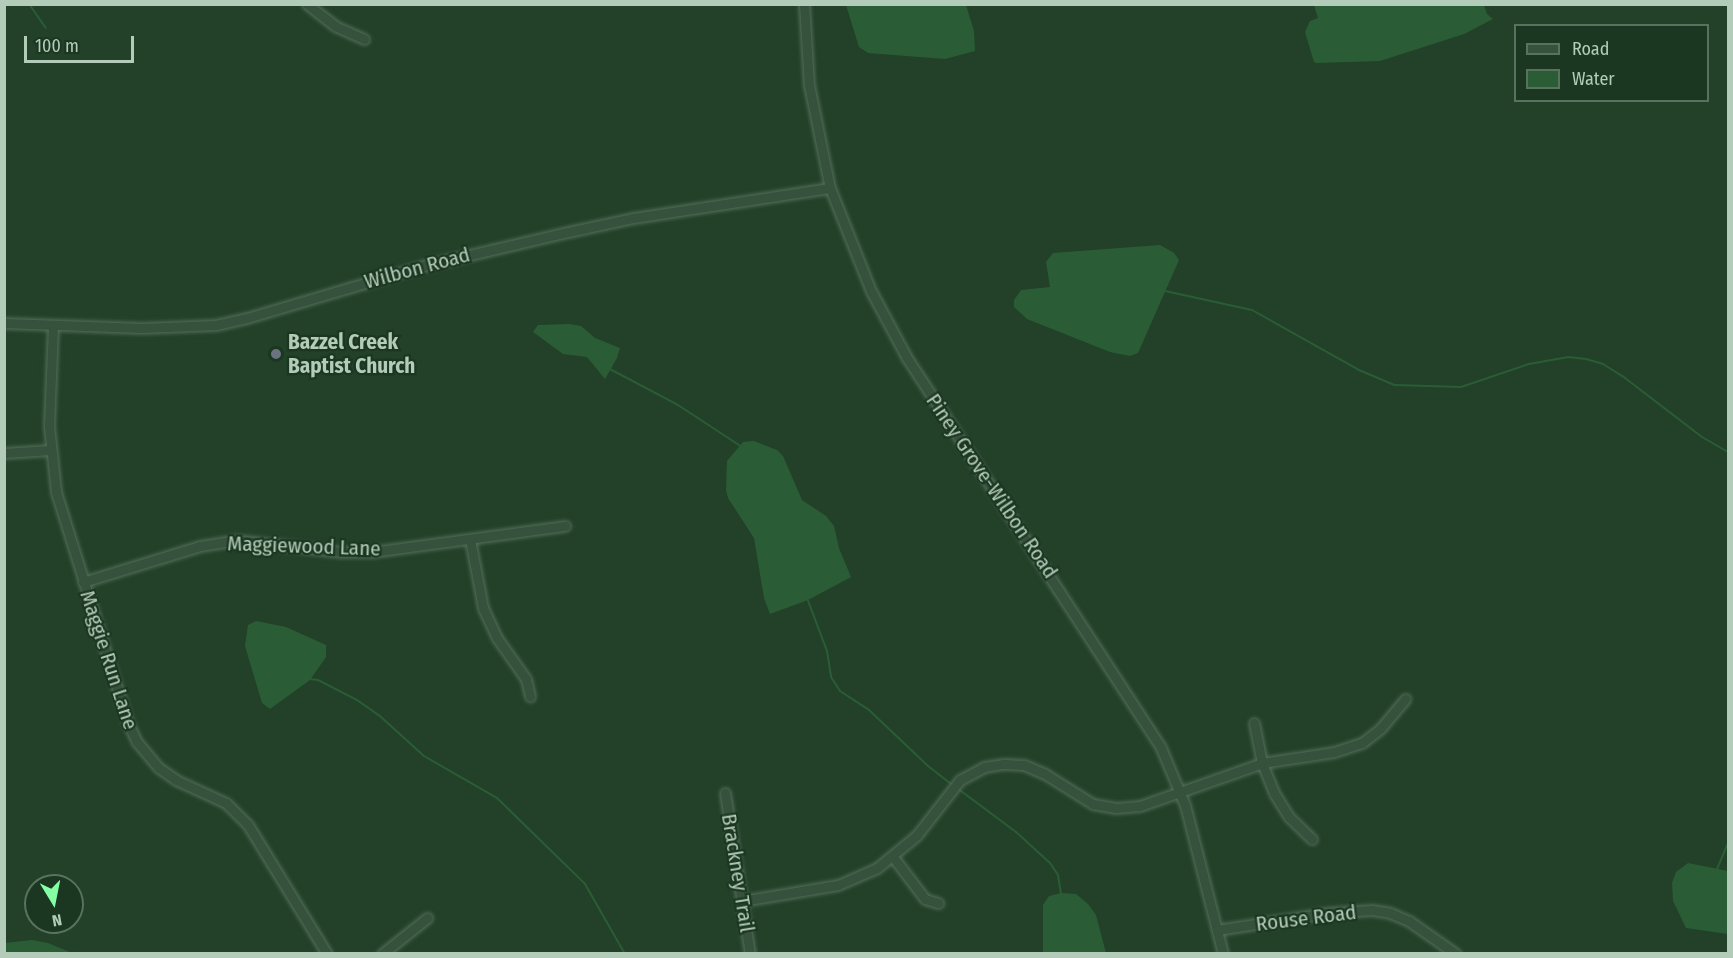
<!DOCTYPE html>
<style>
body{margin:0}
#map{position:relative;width:1733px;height:958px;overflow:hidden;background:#224128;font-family:"Fira Sans Condensed",sans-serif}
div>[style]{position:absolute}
.water>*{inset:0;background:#2a5d35}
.stream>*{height:2px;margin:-1px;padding:0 1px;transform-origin:1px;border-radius:1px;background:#2a5d35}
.roads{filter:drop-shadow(0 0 2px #546e5a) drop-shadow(0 0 2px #546e5a)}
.minor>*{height:9px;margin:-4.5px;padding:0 4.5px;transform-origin:4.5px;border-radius:4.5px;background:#36513c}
.dots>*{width:16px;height:16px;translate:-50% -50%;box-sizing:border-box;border:3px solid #1b3621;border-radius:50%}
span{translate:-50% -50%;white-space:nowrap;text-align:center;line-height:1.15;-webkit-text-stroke:4.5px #1b3621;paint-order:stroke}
.street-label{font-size:21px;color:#b3cbb9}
.poi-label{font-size:21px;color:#b3cbb9;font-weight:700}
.left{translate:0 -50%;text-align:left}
.frame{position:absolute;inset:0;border:6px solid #b3cbb9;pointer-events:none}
.legend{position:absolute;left:1514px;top:24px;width:195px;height:78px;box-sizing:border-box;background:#1b3621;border:2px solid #58725e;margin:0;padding:8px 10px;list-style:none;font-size:18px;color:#b3cbb9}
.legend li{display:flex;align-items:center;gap:12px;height:30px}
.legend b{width:30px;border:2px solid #58725e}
.north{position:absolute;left:24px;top:874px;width:60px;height:60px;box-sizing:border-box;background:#1b3621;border:2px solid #58725e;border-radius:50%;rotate:170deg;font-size:16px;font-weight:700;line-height:24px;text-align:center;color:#b3cbb9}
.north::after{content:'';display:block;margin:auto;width:21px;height:27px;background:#84ffa3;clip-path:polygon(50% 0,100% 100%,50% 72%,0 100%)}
.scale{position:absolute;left:24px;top:36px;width:110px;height:27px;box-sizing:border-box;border:3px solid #b3cbb9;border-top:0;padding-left:8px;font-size:18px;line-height:21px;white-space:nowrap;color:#b3cbb9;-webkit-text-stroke:4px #1b3621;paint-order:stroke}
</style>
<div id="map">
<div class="water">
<div style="clip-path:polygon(846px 5px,966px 5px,974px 31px,975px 51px,945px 59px,868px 53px,859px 47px)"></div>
<div style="clip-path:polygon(1314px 5px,1484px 5px,1487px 14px,1493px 19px,1464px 34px,1380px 61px,1317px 63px,1314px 62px,1305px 32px,1310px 21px,1318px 18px)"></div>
<div style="clip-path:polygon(1160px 245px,1174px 253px,1179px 260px,1138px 353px,1130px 356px,1110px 352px,1027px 319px,1014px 307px,1014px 300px,1021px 290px,1050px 287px,1046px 262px,1053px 253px)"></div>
<div style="clip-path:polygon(569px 324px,581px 326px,595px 338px,620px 348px,617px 358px,605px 379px,587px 357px,563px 354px,533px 332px,538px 325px)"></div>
<div style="clip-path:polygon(754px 441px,777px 450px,783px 456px,802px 500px,826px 516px,834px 526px,839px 548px,851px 577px,808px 600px,770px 614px,764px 598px,754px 538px,728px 498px,726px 490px,727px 461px,743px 442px)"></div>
<div style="clip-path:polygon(256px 621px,286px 627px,326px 645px,326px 657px,310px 680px,270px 709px,262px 703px,245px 646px,248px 625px)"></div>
<div style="clip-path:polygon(1688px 863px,1728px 871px,1728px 934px,1686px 928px,1673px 901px,1672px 883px,1676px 872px)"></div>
<div style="clip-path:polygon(1061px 893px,1076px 894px,1088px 904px,1096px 915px,1106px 953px,1043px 953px,1043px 905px,1049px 896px)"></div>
<div style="clip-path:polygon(32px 940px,48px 943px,72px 953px,5px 953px,5px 943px)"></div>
</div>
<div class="stream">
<div style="left:29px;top:4px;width:29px;rotate:55deg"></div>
<div style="left:1165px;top:291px;width:89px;rotate:12.3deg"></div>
<div style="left:1252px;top:310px;width:123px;rotate:29.3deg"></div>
<div style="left:1359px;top:370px;width:39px;rotate:23deg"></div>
<div style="left:1395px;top:385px;width:66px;rotate:1.7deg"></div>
<div style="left:1461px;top:387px;width:72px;rotate:-18.7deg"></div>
<div style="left:1529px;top:364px;width:40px;rotate:-10deg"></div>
<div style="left:1568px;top:357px;width:18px;rotate:6deg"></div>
<div style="left:1586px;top:359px;width:18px;rotate:16deg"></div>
<div style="left:1603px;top:364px;width:26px;rotate:32deg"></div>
<div style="left:1625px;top:378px;width:97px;rotate:37.5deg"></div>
<div style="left:1702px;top:437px;width:30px;rotate:30deg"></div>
<div style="left:608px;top:368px;width:79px;rotate:27.9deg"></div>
<div style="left:678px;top:405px;width:77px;rotate:33.3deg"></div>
<div style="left:807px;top:598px;width:57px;rotate:69.3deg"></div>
<div style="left:827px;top:651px;width:26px;rotate:81deg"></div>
<div style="left:831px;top:677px;width:17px;rotate:57deg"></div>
<div style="left:840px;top:691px;width:35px;rotate:33deg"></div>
<div style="left:869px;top:710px;width:81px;rotate:43.5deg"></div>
<div style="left:928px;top:766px;width:31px;rotate:38deg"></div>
<div style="left:309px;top:679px;width:9px;rotate:6deg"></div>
<div style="left:318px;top:680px;width:44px;rotate:27.1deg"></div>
<div style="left:357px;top:700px;width:29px;rotate:35deg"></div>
<div style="left:381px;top:717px;width:58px;rotate:42.2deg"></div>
<div style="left:424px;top:756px;width:84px;rotate:29.9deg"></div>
<div style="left:497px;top:798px;width:123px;rotate:44.3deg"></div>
<div style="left:585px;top:884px;width:81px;rotate:60.3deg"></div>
<div style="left:957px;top:788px;width:74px;rotate:36.7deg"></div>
<div style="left:1016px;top:832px;width:46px;rotate:42.4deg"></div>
<div style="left:1050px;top:863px;width:14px;rotate:56deg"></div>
<div style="left:1058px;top:875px;width:19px;rotate:81deg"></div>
<div style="left:1717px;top:869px;width:28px;rotate:-67deg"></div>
</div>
<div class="roads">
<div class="minor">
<div style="left:307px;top:4px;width:36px;rotate:38deg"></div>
<div style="left:335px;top:26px;width:32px;rotate:24deg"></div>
<div style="left:804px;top:4px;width:81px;rotate:86.5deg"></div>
<div style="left:809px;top:85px;width:105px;rotate:78.5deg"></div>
<div style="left:830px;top:188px;width:111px;rotate:68.3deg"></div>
<div style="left:871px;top:291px;width:76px;rotate:61.8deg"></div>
<div style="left:907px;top:358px;width:465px;rotate:56.9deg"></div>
<div style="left:1161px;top:748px;width:62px;rotate:67.2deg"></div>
<div style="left:1185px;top:805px;width:154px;rotate:75.7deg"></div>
<div style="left:4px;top:323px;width:138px;rotate:2.1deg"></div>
<div style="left:142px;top:328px;width:74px;rotate:-2.3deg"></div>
<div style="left:216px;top:325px;width:32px;rotate:-13deg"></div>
<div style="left:247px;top:318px;width:184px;rotate:-16.5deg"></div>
<div style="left:423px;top:266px;width:149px;rotate:-13.2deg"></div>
<div style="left:568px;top:232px;width:66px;rotate:-12.2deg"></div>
<div style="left:633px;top:218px;width:199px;rotate:-8.7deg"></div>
<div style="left:53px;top:326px;width:100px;rotate:92.3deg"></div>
<div style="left:49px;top:426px;width:66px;rotate:83.9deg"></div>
<div style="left:56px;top:492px;width:242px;rotate:72.7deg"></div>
<div style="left:128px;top:723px;width:21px;rotate:65deg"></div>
<div style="left:137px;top:742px;width:34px;rotate:50deg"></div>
<div style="left:159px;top:768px;width:21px;rotate:35deg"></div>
<div style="left:176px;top:780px;width:55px;rotate:24.7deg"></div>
<div style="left:226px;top:803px;width:31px;rotate:45deg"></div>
<div style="left:248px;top:825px;width:151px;rotate:58.5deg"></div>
<div style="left:4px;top:453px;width:46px;rotate:-3.7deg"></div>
<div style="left:470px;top:539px;width:70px;rotate:79.3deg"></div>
<div style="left:483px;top:608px;width:33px;rotate:65deg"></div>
<div style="left:497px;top:638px;width:50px;rotate:54.7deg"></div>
<div style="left:526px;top:679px;width:18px;rotate:77deg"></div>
<div style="left:83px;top:582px;width:122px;rotate:-17.1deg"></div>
<div style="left:200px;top:546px;width:36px;rotate:-9deg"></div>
<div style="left:236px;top:540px;width:106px;rotate:6.5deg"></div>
<div style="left:341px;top:552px;width:31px"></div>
<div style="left:372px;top:552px;width:195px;rotate:-7.7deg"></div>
<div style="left:1254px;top:723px;width:41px;rotate:78.7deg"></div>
<div style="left:1262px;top:763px;width:32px;rotate:68deg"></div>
<div style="left:1274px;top:793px;width:28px;rotate:58deg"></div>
<div style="left:1289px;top:817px;width:32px;rotate:44deg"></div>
<div style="left:725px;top:793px;width:163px;rotate:81.2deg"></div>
<div style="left:893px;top:857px;width:53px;rotate:52.7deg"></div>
<div style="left:925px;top:899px;width:14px;rotate:17deg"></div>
<div style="left:742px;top:901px;width:97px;rotate:-9.5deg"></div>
<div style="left:838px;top:885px;width:43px;rotate:-23.6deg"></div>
<div style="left:877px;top:868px;width:52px;rotate:-39.5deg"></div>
<div style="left:917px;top:835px;width:70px;rotate:-52deg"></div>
<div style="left:960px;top:780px;width:27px;rotate:-28deg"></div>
<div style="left:984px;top:767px;width:20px;rotate:-9deg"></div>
<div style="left:1004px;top:764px;width:20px;rotate:3deg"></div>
<div style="left:1024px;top:765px;width:23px;rotate:23deg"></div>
<div style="left:1045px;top:774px;width:57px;rotate:32deg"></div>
<div style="left:1093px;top:804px;width:23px;rotate:10deg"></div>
<div style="left:1116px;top:808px;width:24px;rotate:-5deg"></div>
<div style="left:1140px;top:806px;width:129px;rotate:-19.4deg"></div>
<div style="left:1262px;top:763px;width:73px;rotate:-8.7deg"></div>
<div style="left:1334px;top:752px;width:29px;rotate:-18deg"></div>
<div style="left:1362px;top:743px;width:24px;rotate:-38deg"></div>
<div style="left:1381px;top:728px;width:38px;rotate:-50deg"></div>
<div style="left:1217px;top:930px;width:111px;rotate:-8.8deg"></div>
<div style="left:1327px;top:913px;width:45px;rotate:-3.8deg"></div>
<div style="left:1372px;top:910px;width:18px;rotate:9deg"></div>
<div style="left:1390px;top:913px;width:21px;rotate:23deg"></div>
<div style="left:1409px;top:921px;width:57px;rotate:35.1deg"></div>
<div style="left:382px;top:954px;width:58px;rotate:-38.7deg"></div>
</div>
</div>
<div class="dots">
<div style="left:276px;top:354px;background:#6b7280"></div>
</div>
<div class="street-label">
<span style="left:417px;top:268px;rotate:-15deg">Wilbon Road</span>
<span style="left:992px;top:486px;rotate:56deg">Piney Grove-Wilbon Road</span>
<span style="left:304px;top:546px;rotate:2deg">Maggiewood Lane</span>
<span style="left:109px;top:660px;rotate:72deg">Maggie Run Lane</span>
<span style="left:738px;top:873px;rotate:81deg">Brackney Trail</span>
<span style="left:1306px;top:918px;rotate:-7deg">Rouse Road</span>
</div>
<div class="poi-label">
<span class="left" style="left:288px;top:354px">Bazzel Creek<br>Baptist Church</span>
</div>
<div class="frame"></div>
<ul class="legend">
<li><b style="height:8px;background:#36513c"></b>Road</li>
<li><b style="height:16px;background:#2a5d35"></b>Water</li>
</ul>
<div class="north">N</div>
<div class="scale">100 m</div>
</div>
